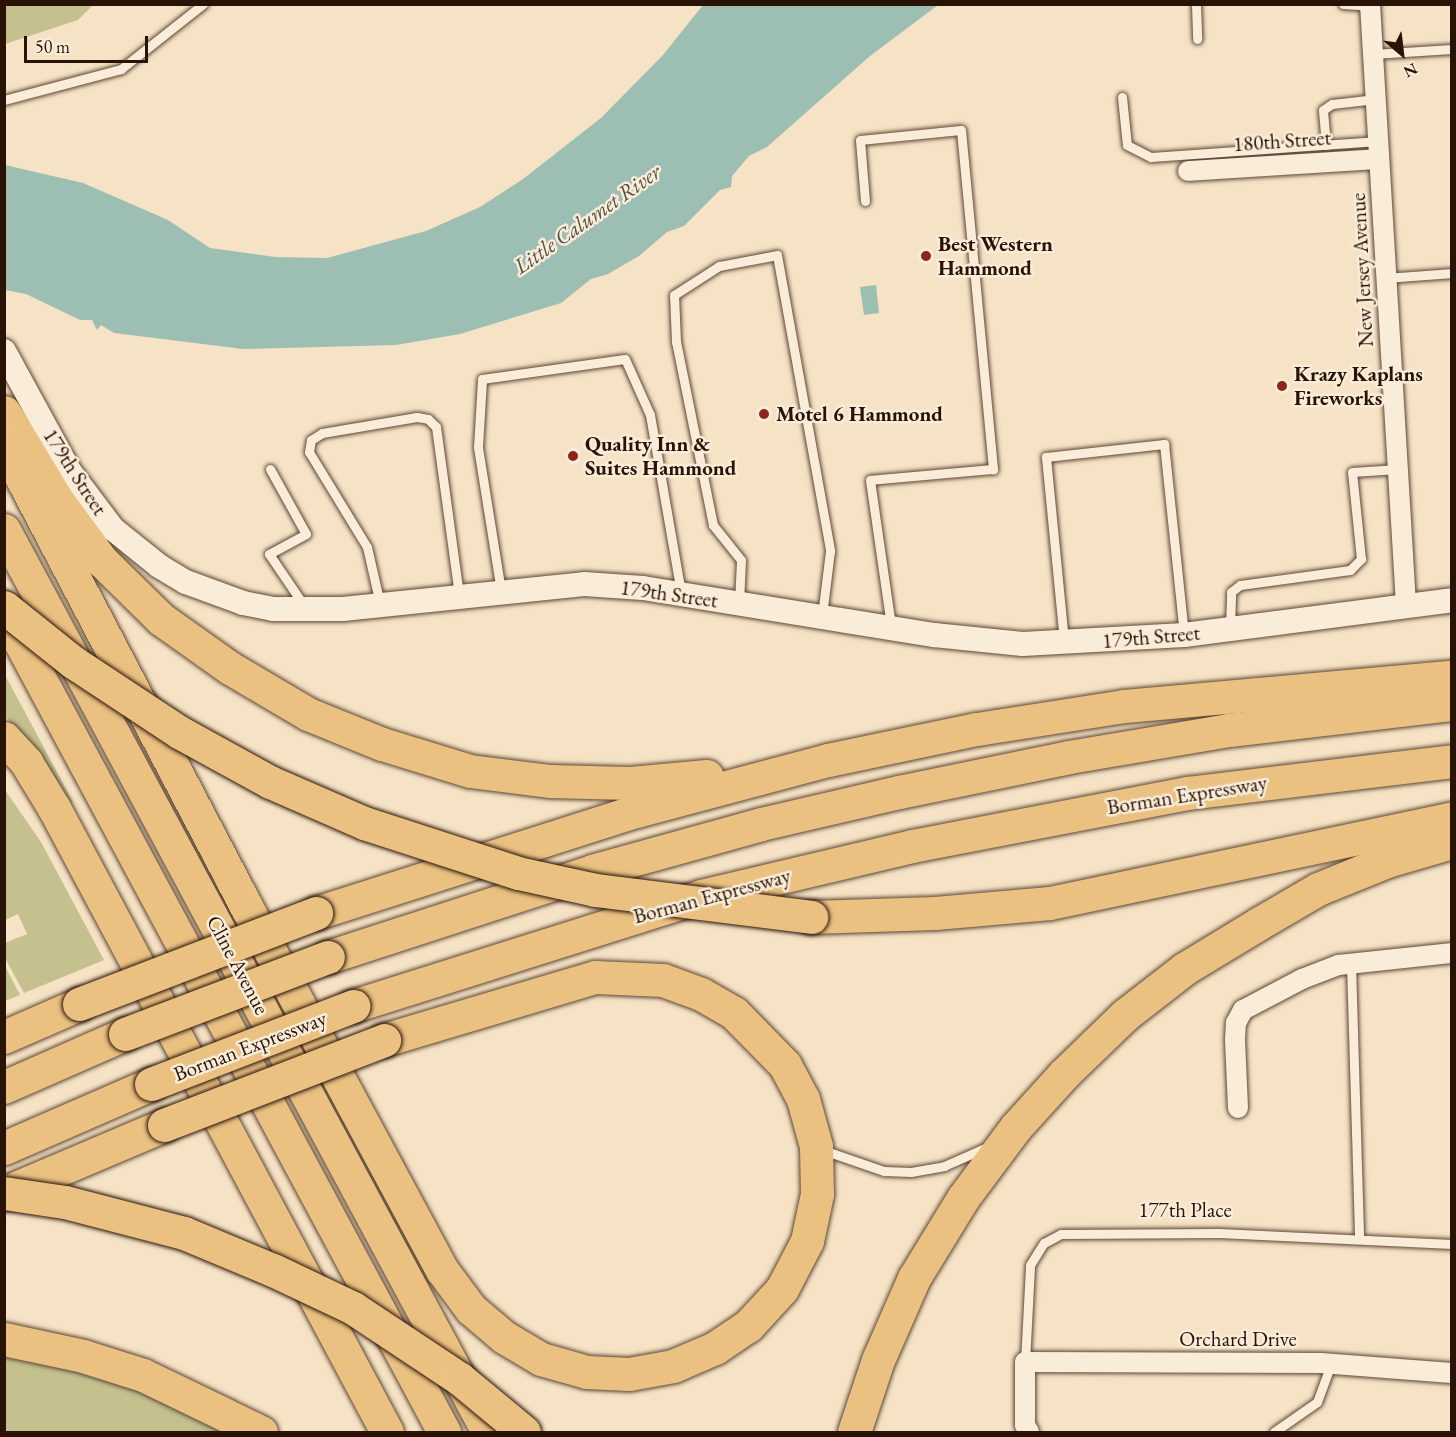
<!DOCTYPE html>
<style>
body{margin:0}
#map{position:relative;width:1456px;height:1437px;overflow:hidden;background:#f6e2c4;font-family:"EB Garamond",serif}
div>[style]{position:absolute}
.green>*{inset:0;background:#c4c18f}
.water>*{inset:0;background:#9dbeb3}
.roads{filter:drop-shadow(0 0 2px #5c4736) drop-shadow(0 0 2px #5c4736)}
.service>*{height:9px;margin:-4.5px;padding:0 4.5px;transform-origin:4.5px;border-radius:4.5px;background:#f9ecd9}
.minor>*{height:20px;margin:-10px;padding:0 10px;transform-origin:10px;border-radius:10px;background:#f9ecd9}
.tertiary>*{height:24px;margin:-12px;padding:0 12px;transform-origin:12px;border-radius:12px;background:#f9ecd9}
.motorway>*{height:33px;margin:-16.5px;padding:0 16.5px;transform-origin:16.5px;border-radius:16.5px;background:#ebc182}
.bridges{filter:drop-shadow(0 0 2px #281306) drop-shadow(0 0 2px #281306)}
.motorway-bridge>*{height:33px;margin:-16.5px;padding:0 16.5px;transform-origin:16.5px;border-radius:16.5px;background:#ebc182}
.dots>*{width:16px;height:16px;translate:-50% -50%;box-sizing:border-box;border:3px solid #f9ecd9;border-radius:50%}
span{translate:-50% -50%;white-space:nowrap;text-align:center;line-height:1.15;-webkit-text-stroke:5px #f9ecd9;paint-order:stroke}
.street-label{font-size:21px;color:#281306}
.poi-label{font-size:21px;color:#281306;font-weight:700}
.left{translate:0 -50%;text-align:left}
.water-label{font-size:22px;color:#514f43;font-style:italic}
.frame{position:absolute;inset:0;border:6px solid #281306;pointer-events:none}
.north{position:absolute;left:1372px;top:24px;width:60px;height:60px;-webkit-text-stroke:4px #f9ecd9;paint-order:stroke;rotate:152deg;font-size:16px;font-weight:700;line-height:24px;text-align:center;color:#281306}
.north::after{content:'';display:block;margin:auto;width:21px;height:27px;background:#281306;clip-path:polygon(50% 0,100% 100%,50% 72%,0 100%)}
.scale{position:absolute;left:24px;top:36px;width:124px;height:27px;box-sizing:border-box;border:3px solid #281306;border-top:0;padding-left:8px;font-size:18px;line-height:21px;white-space:nowrap;color:#281306;-webkit-text-stroke:4px #f9ecd9;paint-order:stroke}
</style>
<div id="map">
<div class="green">
<div style="clip-path:polygon(4px 5px,5px 4px,93px 5px,78px 20px,5px 44px)"></div>
<div style="clip-path:polygon(4px 673px,73px 802px,69px 804px,45px 762px,5px 716px)"></div>
<div style="clip-path:polygon(5px 790px,41px 842px,104px 960px,24px 993px,5px 958px,5px 943px,27px 934px,18px 914px,5px 920px)"></div>
<div style="clip-path:polygon(5px 966px,20px 995px,5px 1001px,4px 1001px)"></div>
<div style="clip-path:polygon(5px 1354px,127px 1385px,230px 1432px,5px 1432px)"></div>
</div>
<div class="water">
<div style="clip-path:polygon(703px 5px,938px 5px,870px 56px,767px 147px,749px 156px,732px 176px,731px 187px,720px 190px,684px 226px,667px 232px,639px 256px,608px 274px,591px 279px,561px 303px,460px 334px,396px 345px,243px 349px,114px 333px,101px 325px,97px 330px,92px 320px,80px 320px,26px 294px,5px 290px,5px 165px,83px 183px,168px 220px,210px 248px,275px 257px,327px 258px,426px 231px,480px 207px,523px 179px,601px 118px,663px 55px)"></div>
<div style="clip-path:polygon(876px 285px,879px 313px,864px 315px,860px 287px)"></div>
</div>
<div class="roads">
<div class="service">
<div style="left:1196px;top:4px;width:35px;rotate:88deg"></div>
<div style="left:1343px;top:4px;width:27px;rotate:4deg"></div>
<div style="left:1373px;top:54px;width:79px;rotate:-3.6deg"></div>
<div style="left:1122px;top:97px;width:48px;rotate:84.1deg"></div>
<div style="left:1127px;top:145px;width:27px;rotate:27deg"></div>
<div style="left:1151px;top:157px;width:228px;rotate:-4deg"></div>
<div style="left:4px;top:100px;width:121px;rotate:-14.8deg"></div>
<div style="left:121px;top:69px;width:105px;rotate:-38.4deg"></div>
<div style="left:1326px;top:145px;width:35px;rotate:-95deg"></div>
<div style="left:1323px;top:110px;width:11px;rotate:-34deg"></div>
<div style="left:1332px;top:104px;width:44px;rotate:-6.5deg"></div>
<div style="left:865px;top:201px;width:61px;rotate:-94.7deg"></div>
<div style="left:860px;top:140px;width:101px;rotate:-5.7deg"></div>
<div style="left:961px;top:130px;width:341px;rotate:84.6deg"></div>
<div style="left:993px;top:469px;width:123px;rotate:174.9deg"></div>
<div style="left:870px;top:480px;width:148px;rotate:81.8deg"></div>
<div style="left:1386px;top:278px;width:66px;rotate:-4.3deg"></div>
<div style="left:270px;top:469px;width:74px;rotate:61deg"></div>
<div style="left:306px;top:534px;width:42px;rotate:151.6deg"></div>
<div style="left:269px;top:554px;width:64px;rotate:55.8deg"></div>
<div style="left:501px;top:591px;width:146px;rotate:-99.1deg"></div>
<div style="left:478px;top:447px;width:68px;rotate:-86.6deg"></div>
<div style="left:482px;top:379px;width:144px;rotate:-8deg"></div>
<div style="left:625px;top:359px;width:61px;rotate:65.9deg"></div>
<div style="left:650px;top:415px;width:180px;rotate:80.1deg"></div>
<div style="left:739px;top:603px;width:43px;rotate:-87.3deg"></div>
<div style="left:741px;top:560px;width:45px;rotate:-128.7deg"></div>
<div style="left:713px;top:525px;width:187px;rotate:-101.4deg"></div>
<div style="left:676px;top:342px;width:47px;rotate:-92.4deg"></div>
<div style="left:674px;top:295px;width:54px;rotate:-32.8deg"></div>
<div style="left:719px;top:266px;width:59px;rotate:-10.7deg"></div>
<div style="left:777px;top:255px;width:301px;rotate:79.8deg"></div>
<div style="left:830px;top:551px;width:64px;rotate:97.1deg"></div>
<div style="left:380px;top:604px;width:58px;rotate:-102.8deg"></div>
<div style="left:367px;top:547px;width:111px;rotate:-121.4deg"></div>
<div style="left:309px;top:452px;width:12px;rotate:-81deg"></div>
<div style="left:311px;top:440px;width:13px;rotate:-32deg"></div>
<div style="left:322px;top:433px;width:96px;rotate:-9.6deg"></div>
<div style="left:417px;top:417px;width:11px;rotate:10deg"></div>
<div style="left:428px;top:419px;width:11px;rotate:45deg"></div>
<div style="left:436px;top:427px;width:170px;rotate:82.2deg"></div>
<div style="left:1230px;top:627px;width:35px;rotate:-88deg"></div>
<div style="left:1231px;top:592px;width:11px;rotate:-38deg"></div>
<div style="left:1240px;top:585px;width:111px;rotate:-7.8deg"></div>
<div style="left:1350px;top:570px;width:16px;rotate:-45deg"></div>
<div style="left:1361px;top:559px;width:87px;rotate:-95.9deg"></div>
<div style="left:1352px;top:472px;width:46px;rotate:-3.7deg"></div>
<div style="left:1064px;top:641px;width:185px;rotate:-95.6deg"></div>
<div style="left:1046px;top:457px;width:119px;rotate:-6.3deg"></div>
<div style="left:1164px;top:444px;width:191px;rotate:84deg"></div>
<div style="left:1351px;top:964px;width:274px;rotate:88.3deg"></div>
<div style="left:823px;top:1150px;width:65px;rotate:19deg"></div>
<div style="left:884px;top:1171px;width:27px;rotate:2deg"></div>
<div style="left:911px;top:1172px;width:34px;rotate:-10deg"></div>
<div style="left:944px;top:1166px;width:47px;rotate:-23.8deg"></div>
<div style="left:1025px;top:1362px;width:97px;rotate:-87deg"></div>
<div style="left:1030px;top:1265px;width:26px;rotate:-58deg"></div>
<div style="left:1044px;top:1243px;width:19px;rotate:-28deg"></div>
<div style="left:1061px;top:1234px;width:158px;rotate:-0.4deg"></div>
<div style="left:1219px;top:1233px;width:233px;rotate:2.7deg"></div>
<div style="left:1274px;top:1432px;width:52px;rotate:-34.9deg"></div>
<div style="left:1317px;top:1402px;width:40px;rotate:-69.8deg"></div>
</div>
<div class="minor">
<div style="left:1370px;top:4px;width:601px;rotate:86.57deg"></div>
<div style="left:1188px;top:171px;width:191px;rotate:-3.6deg"></div>
<div style="left:1238px;top:1108px;width:68px;rotate:-92.5deg"></div>
<div style="left:1235px;top:1040px;width:17px;rotate:-87deg"></div>
<div style="left:1236px;top:1023px;width:15px;rotate:-62deg"></div>
<div style="left:1243px;top:1010px;width:67px;rotate:-27.7deg"></div>
<div style="left:1302px;top:979px;width:40px;rotate:-21deg"></div>
<div style="left:1339px;top:965px;width:114px;rotate:-6.1deg"></div>
<div style="left:1029px;top:1432px;width:8px;rotate:-120deg"></div>
<div style="left:1025px;top:1425px;width:63px;rotate:-90deg"></div>
<div style="left:1025px;top:1362px;width:296px;rotate:0.2deg"></div>
<div style="left:1321px;top:1363px;width:131px;rotate:4.4deg"></div>
</div>
<div class="tertiary">
<div style="left:4px;top:351px;width:138px;rotate:61.4deg"></div>
<div style="left:70px;top:472px;width:71px;rotate:53deg"></div>
<div style="left:113px;top:529px;width:59px;rotate:38.8deg"></div>
<div style="left:159px;top:566px;width:31px;rotate:31deg"></div>
<div style="left:186px;top:582px;width:61px;rotate:20.2deg"></div>
<div style="left:243px;top:603px;width:31px;rotate:11deg"></div>
<div style="left:273px;top:609px;width:70px"></div>
<div style="left:343px;top:609px;width:242px;rotate:-5.9deg"></div>
<div style="left:584px;top:584px;width:59px;rotate:3.9deg"></div>
<div style="left:643px;top:588px;width:295px;rotate:9.2deg"></div>
<div style="left:934px;top:635px;width:89px;rotate:5.8deg"></div>
<div style="left:1023px;top:644px;width:161px;rotate:-3.2deg"></div>
<div style="left:1184px;top:635px;width:270px;rotate:-7.4deg"></div>
</div>
<div class="motorway">
<div style="left:4px;top:412px;width:103px;rotate:58.9deg"></div>
<div style="left:57px;top:500px;width:76px;rotate:53.6deg"></div>
<div style="left:102px;top:561px;width:83px;rotate:44.5deg"></div>
<div style="left:161px;top:619px;width:85px;rotate:35.4deg"></div>
<div style="left:230px;top:668px;width:91px;rotate:30.5deg"></div>
<div style="left:308px;top:714px;width:80px;rotate:22.1deg"></div>
<div style="left:382px;top:744px;width:92px;rotate:17.1deg"></div>
<div style="left:470px;top:771px;width:81px;rotate:7.1deg"></div>
<div style="left:550px;top:781px;width:80px;rotate:1.4deg"></div>
<div style="left:630px;top:783px;width:77px;rotate:-5.2deg"></div>
<div style="left:4px;top:444px;width:524px;rotate:62.36deg"></div>
<div style="left:247px;top:908px;width:411px;rotate:61.7deg"></div>
<div style="left:442px;top:1270px;width:49px;rotate:53.4deg"></div>
<div style="left:471px;top:1309px;width:43px;rotate:40.3deg"></div>
<div style="left:504px;top:1337px;width:43px;rotate:30.7deg"></div>
<div style="left:541px;top:1359px;width:48px;rotate:15.8deg"></div>
<div style="left:587px;top:1372px;width:42px;rotate:2.7deg"></div>
<div style="left:629px;top:1374px;width:45px;rotate:-10.3deg"></div>
<div style="left:673px;top:1366px;width:46px;rotate:-23.2deg"></div>
<div style="left:715px;top:1348px;width:40px;rotate:-34deg"></div>
<div style="left:748px;top:1326px;width:50px;rotate:-47.4deg"></div>
<div style="left:782px;top:1289px;width:54px;rotate:-62.5deg"></div>
<div style="left:807px;top:1241px;width:48px;rotate:-78deg"></div>
<div style="left:817px;top:1194px;width:48px;rotate:-91.2deg"></div>
<div style="left:816px;top:1146px;width:49px;rotate:-105.5deg"></div>
<div style="left:803px;top:1099px;width:38px;rotate:-118deg"></div>
<div style="left:785px;top:1065px;width:73px;rotate:-134.4deg"></div>
<div style="left:734px;top:1013px;width:38px;rotate:-150deg"></div>
<div style="left:701px;top:994px;width:40px;rotate:-159.8deg"></div>
<div style="left:663px;top:980px;width:68px;rotate:-177.5deg"></div>
<div style="left:595px;top:977px;width:220px;rotate:163.4deg"></div>
<div style="left:4px;top:530px;width:1024px;rotate:61.78deg"></div>
<div style="left:4px;top:612px;width:931px;rotate:61.78deg"></div>
<div style="left:4px;top:738px;width:33px;rotate:47deg"></div>
<div style="left:26px;top:762px;width:54px;rotate:58.7deg"></div>
<div style="left:54px;top:808px;width:707px;rotate:61.91deg"></div>
<div style="left:316px;top:913px;width:336px;rotate:-17.7deg"></div>
<div style="left:636px;top:811px;width:199px;rotate:-14.9deg"></div>
<div style="left:828px;top:760px;width:152px;rotate:-11.8deg"></div>
<div style="left:977px;top:729px;width:149px;rotate:-8.9deg"></div>
<div style="left:1124px;top:706px;width:329px;rotate:-5.1deg"></div>
<div style="left:811px;top:917px;width:124px;rotate:-1.8deg"></div>
<div style="left:935px;top:913px;width:115px;rotate:-5deg"></div>
<div style="left:1050px;top:903px;width:411px;rotate:-11.9deg"></div>
<div style="left:328px;top:957px;width:278px;rotate:-18deg"></div>
<div style="left:592px;top:871px;width:175px;rotate:-15.5deg"></div>
<div style="left:761px;top:824px;width:142px;rotate:-13.1deg"></div>
<div style="left:899px;top:792px;width:174px;rotate:-11.6deg"></div>
<div style="left:1069px;top:757px;width:162px;rotate:-9.6deg"></div>
<div style="left:1229px;top:730px;width:225px;rotate:-6.7deg"></div>
<div style="left:353px;top:1006px;width:365px;rotate:-17.5deg"></div>
<div style="left:701px;top:896px;width:217px;rotate:-13.3deg"></div>
<div style="left:912px;top:846px;width:281px;rotate:-10.9deg"></div>
<div style="left:1188px;top:793px;width:266px;rotate:-6.9deg"></div>
<div style="left:4px;top:1037px;width:82px;rotate:-23.7deg"></div>
<div style="left:4px;top:1087px;width:132px;rotate:-23.7deg"></div>
<div style="left:4px;top:1148px;width:160px;rotate:-23.5deg"></div>
<div style="left:4px;top:1193px;width:174px;rotate:-23deg"></div>
<div style="left:4px;top:1339px;width:81px;rotate:12.1deg"></div>
<div style="left:83px;top:1356px;width:63px;rotate:17.6deg"></div>
<div style="left:143px;top:1375px;width:131px;rotate:25.8deg"></div>
<div style="left:854px;top:1432px;width:76px;rotate:-71.6deg"></div>
<div style="left:878px;top:1360px;width:90px;rotate:-66.3deg"></div>
<div style="left:914px;top:1278px;width:94px;rotate:-58.5deg"></div>
<div style="left:963px;top:1198px;width:89px;rotate:-53.3deg"></div>
<div style="left:1016px;top:1127px;width:72px;rotate:-47.8deg"></div>
<div style="left:1064px;top:1074px;width:85px;rotate:-44deg"></div>
<div style="left:1125px;top:1015px;width:75px;rotate:-37.9deg"></div>
<div style="left:1184px;top:969px;width:87px;rotate:-31.3deg"></div>
<div style="left:1258px;top:924px;width:69px;rotate:-30.3deg"></div>
<div style="left:1318px;top:889px;width:74px;rotate:-22.1deg"></div>
<div style="left:1387px;top:861px;width:68px;rotate:-16.3deg"></div>
</div>
</div>
<div class="bridges">
<div class="motorway-bridge">
<div style="left:4px;top:607px;width:88px;rotate:38.6deg"></div>
<div style="left:73px;top:662px;width:127px;rotate:33.4deg"></div>
<div style="left:179px;top:732px;width:104px;rotate:28.8deg"></div>
<div style="left:270px;top:782px;width:103px;rotate:23.6deg"></div>
<div style="left:364px;top:823px;width:162px;rotate:18deg"></div>
<div style="left:518px;top:873px;width:79px;rotate:12.4deg"></div>
<div style="left:595px;top:890px;width:218px;rotate:7.1deg"></div>
<div style="left:79px;top:1004px;width:254px;rotate:-21deg"></div>
<div style="left:125px;top:1034px;width:217px;rotate:-20.8deg"></div>
<div style="left:151px;top:1084px;width:217px;rotate:-21.1deg"></div>
<div style="left:164px;top:1125px;width:236px;rotate:-21.1deg"></div>
<div style="left:4px;top:1193px;width:62px;rotate:8.4deg"></div>
<div style="left:65px;top:1202px;width:123px;rotate:14.6deg"></div>
<div style="left:184px;top:1233px;width:96px;rotate:22.6deg"></div>
<div style="left:273px;top:1270px;width:89px;rotate:25.4deg"></div>
<div style="left:353px;top:1308px;width:128px;rotate:33.6deg"></div>
<div style="left:460px;top:1379px;width:83px;rotate:39.6deg"></div>
</div>
</div>
<div class="dots">
<div style="left:926px;top:256px;background:#8f2418"></div>
<div style="left:1282px;top:386px;background:#8f2418"></div>
<div style="left:764px;top:414px;background:#8f2418"></div>
<div style="left:573px;top:456px;background:#8f2418"></div>
</div>
<div class="street-label">
<span style="left:1282px;top:141px;rotate:-4deg">180th Street</span>
<span style="left:1362px;top:270px;rotate:-93deg">New Jersey Avenue</span>
<span style="left:75px;top:472px;rotate:57deg">179th Street</span>
<span style="left:669px;top:594px;rotate:8deg">179th Street</span>
<span style="left:1151px;top:637px;rotate:-5deg">179th Street</span>
<span style="left:1187px;top:795px;rotate:-9deg">Borman Expressway</span>
<span style="left:712px;top:896px;rotate:-15deg">Borman Expressway</span>
<span style="left:238px;top:965px;rotate:62deg">Cline Avenue</span>
<span style="left:250px;top:1046px;rotate:-21deg">Borman Expressway</span>
<span style="left:1185px;top:1210px">177th Place</span>
<span style="left:1238px;top:1339px">Orchard Drive</span>
</div>
<div class="poi-label">
<span class="left" style="left:938px;top:256px">Best Western<br>Hammond</span>
<span class="left" style="left:1294px;top:386px">Krazy Kaplans<br>Fireworks</span>
<span class="left" style="left:776px;top:414px">Motel 6 Hammond</span>
<span class="left" style="left:585px;top:456px">Quality Inn &amp;<br>Suites Hammond</span>
</div>
<div class="water-label">
<span style="left:587px;top:219px;rotate:-35deg">Little Calumet River</span>
</div>
<div class="frame"></div>
<div class="north">N</div>
<div class="scale">50 m</div>
</div>
